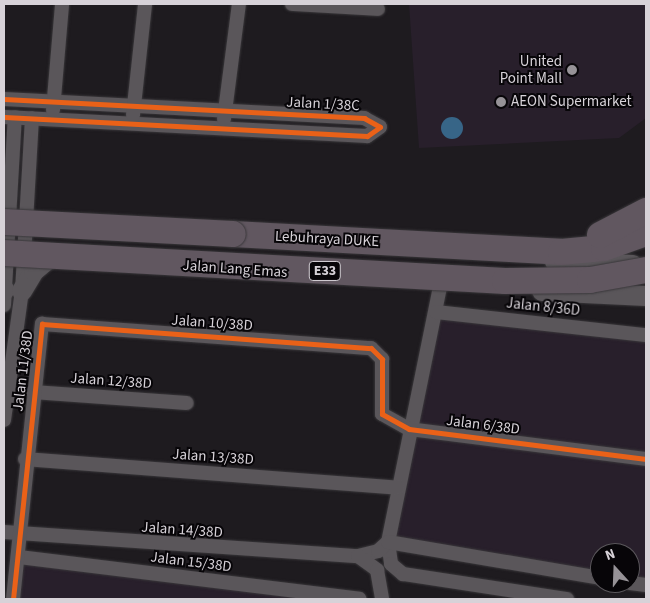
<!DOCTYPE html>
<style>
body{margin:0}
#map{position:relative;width:650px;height:603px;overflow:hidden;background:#1e1b1f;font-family:"Source Sans 3",sans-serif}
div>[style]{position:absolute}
.built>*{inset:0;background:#281f2b}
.water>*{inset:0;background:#376587}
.round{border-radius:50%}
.roads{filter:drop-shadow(0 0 1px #39373a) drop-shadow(0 0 1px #39373a)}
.minor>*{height:14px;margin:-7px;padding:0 7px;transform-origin:7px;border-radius:7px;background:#5a565a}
.secondary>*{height:20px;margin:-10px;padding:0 10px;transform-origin:10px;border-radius:10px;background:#5a565a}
.motorway>*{height:26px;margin:-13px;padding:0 13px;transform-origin:13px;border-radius:13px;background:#615760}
.bridges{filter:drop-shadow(0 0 1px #39373a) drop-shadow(0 0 1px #39373a)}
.motorway-bridge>*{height:26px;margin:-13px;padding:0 13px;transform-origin:13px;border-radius:13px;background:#615760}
.cycleway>*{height:5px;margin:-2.5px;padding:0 2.5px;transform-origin:2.5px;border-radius:2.5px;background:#ea6118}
.dots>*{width:14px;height:14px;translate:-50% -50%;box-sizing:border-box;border:2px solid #070508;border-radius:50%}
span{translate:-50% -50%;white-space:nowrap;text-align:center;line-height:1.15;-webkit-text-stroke:4px #070508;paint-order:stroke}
.shield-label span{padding:1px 4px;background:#070508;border:1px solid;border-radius:4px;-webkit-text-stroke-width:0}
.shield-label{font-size:14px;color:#d7d2d8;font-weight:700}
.poi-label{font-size:15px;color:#d7d2d8}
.right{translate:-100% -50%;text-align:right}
.left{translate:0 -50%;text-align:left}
.street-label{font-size:15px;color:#d7d2d8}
.frame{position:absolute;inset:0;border:5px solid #d7d2d8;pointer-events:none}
.north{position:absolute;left:590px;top:543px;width:50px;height:50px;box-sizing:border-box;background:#070508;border:1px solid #5a575b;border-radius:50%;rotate:340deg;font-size:14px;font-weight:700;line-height:20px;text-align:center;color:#d7d2d8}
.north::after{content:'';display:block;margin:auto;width:18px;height:22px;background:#969297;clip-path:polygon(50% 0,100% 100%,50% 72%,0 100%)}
</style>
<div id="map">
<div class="built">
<div style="clip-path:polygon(409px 4px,646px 4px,646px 118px,619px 138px,419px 148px)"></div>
<div style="clip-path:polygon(440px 317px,646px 340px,646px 579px,630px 577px,630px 553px,600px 553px,600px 572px,393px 538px)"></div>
<div style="clip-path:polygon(23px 563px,324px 599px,17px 599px)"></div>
</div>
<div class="water">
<div class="round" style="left:441px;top:117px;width:22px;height:22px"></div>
</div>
<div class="roads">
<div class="minor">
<div style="left:292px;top:4px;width:86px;rotate:3.3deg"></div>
<div style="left:4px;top:99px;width:361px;rotate:3deg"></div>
<div style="left:364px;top:118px;width:18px;rotate:29deg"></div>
<div style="left:380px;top:127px;width:16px;rotate:145deg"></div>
<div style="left:367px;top:136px;width:363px;rotate:-177deg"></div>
<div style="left:53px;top:110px;width:106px;rotate:-85.1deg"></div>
<div style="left:133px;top:115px;width:112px;rotate:-83.8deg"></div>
<div style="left:224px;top:119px;width:116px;rotate:-82.6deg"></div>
<div style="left:441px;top:282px;width:265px;rotate:101.5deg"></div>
<div style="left:388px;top:542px;width:22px;rotate:82deg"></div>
<div style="left:391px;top:564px;width:16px;rotate:40deg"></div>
<div style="left:403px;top:574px;width:166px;rotate:8.7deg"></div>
<div style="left:4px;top:305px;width:188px;rotate:-86.7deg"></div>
<div style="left:436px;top:312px;width:211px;rotate:6.3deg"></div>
<div style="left:33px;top:392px;width:154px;rotate:4.1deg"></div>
<div style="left:4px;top:420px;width:130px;rotate:-82.1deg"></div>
<div style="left:22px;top:291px;width:173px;rotate:-86.7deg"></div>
<div style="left:25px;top:459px;width:374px;rotate:4.4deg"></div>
<div style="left:4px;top:532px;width:355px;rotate:3.9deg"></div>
<div style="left:358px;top:556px;width:21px;rotate:-14deg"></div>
<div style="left:378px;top:551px;width:13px;rotate:-42deg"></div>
<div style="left:388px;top:542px;width:215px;rotate:9.6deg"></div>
<div style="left:358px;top:556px;width:24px;rotate:36deg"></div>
<div style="left:377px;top:570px;width:29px;rotate:80deg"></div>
<div style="left:19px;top:557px;width:343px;rotate:7deg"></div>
<div style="left:630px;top:583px;width:16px;rotate:7deg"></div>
<div style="left:13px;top:599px;width:277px;rotate:-84deg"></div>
<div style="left:42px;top:324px;width:330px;rotate:4.2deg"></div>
<div style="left:371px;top:348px;width:16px;rotate:45deg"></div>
<div style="left:382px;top:359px;width:55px;rotate:90deg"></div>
<div style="left:382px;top:414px;width:31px;rotate:29deg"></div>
<div style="left:409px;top:429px;width:239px;rotate:7.2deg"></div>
</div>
<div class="secondary">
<div style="left:555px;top:262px;width:78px;rotate:2.2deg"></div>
<div style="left:4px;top:289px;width:2px;rotate:90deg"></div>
<div style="left:22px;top:291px;width:23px;rotate:-59deg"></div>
<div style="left:34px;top:271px;width:23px;rotate:-40deg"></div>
<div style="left:542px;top:291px;width:104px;rotate:2.8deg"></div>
</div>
<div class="motorway">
<div style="left:233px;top:234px;width:328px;rotate:3.1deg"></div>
<div style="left:561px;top:252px;width:43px;rotate:-5.3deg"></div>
<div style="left:604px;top:248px;width:45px;rotate:-19.7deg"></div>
<div style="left:600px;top:235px;width:52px;rotate:-27.6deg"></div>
</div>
</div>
<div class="bridges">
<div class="motorway-bridge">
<div style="left:4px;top:222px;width:229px;rotate:3deg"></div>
<div style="left:4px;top:253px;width:502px;rotate:3.2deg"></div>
<div style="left:505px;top:281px;width:85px;rotate:-0.7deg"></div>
<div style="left:590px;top:280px;width:57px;rotate:-10.1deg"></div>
</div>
</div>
<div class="cycleway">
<div style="left:4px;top:99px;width:361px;rotate:3deg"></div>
<div style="left:364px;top:118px;width:18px;rotate:29deg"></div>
<div style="left:380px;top:127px;width:16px;rotate:145deg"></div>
<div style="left:367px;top:136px;width:363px;rotate:-177deg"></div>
<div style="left:13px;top:599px;width:277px;rotate:-84deg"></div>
<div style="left:42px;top:324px;width:330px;rotate:4.2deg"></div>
<div style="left:371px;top:348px;width:16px;rotate:45deg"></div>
<div style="left:382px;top:359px;width:55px;rotate:90deg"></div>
<div style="left:382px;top:414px;width:31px;rotate:29deg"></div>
<div style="left:409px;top:429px;width:239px;rotate:7.2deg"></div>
</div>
<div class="dots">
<div style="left:572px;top:70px;background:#969297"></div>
<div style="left:501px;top:102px;background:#969297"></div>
</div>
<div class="shield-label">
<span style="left:325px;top:271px">E33</span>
</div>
<div class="poi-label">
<span class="right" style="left:562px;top:70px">United<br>Point Mall</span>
<span class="left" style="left:511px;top:102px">AEON Supermarket</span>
</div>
<div class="street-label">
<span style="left:323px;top:104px;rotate:3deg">Jalan 1/38C</span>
<span style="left:327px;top:239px;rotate:3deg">Lebuhraya DUKE</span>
<span style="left:235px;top:269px;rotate:4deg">Jalan Lang Emas</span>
<span style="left:543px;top:307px;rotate:6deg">Jalan 8/36D</span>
<span style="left:212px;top:323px;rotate:4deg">Jalan 10/38D</span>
<span style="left:23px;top:371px;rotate:-83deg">Jalan 11/38D</span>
<span style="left:111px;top:381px;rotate:4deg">Jalan 12/38D</span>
<span style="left:483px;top:425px;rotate:7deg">Jalan 6/38D</span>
<span style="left:213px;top:457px;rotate:4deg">Jalan 13/38D</span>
<span style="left:182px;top:530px;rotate:4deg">Jalan 14/38D</span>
<span style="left:191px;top:562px;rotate:7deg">Jalan 15/38D</span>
</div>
<div class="frame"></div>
<div class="north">N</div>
</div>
